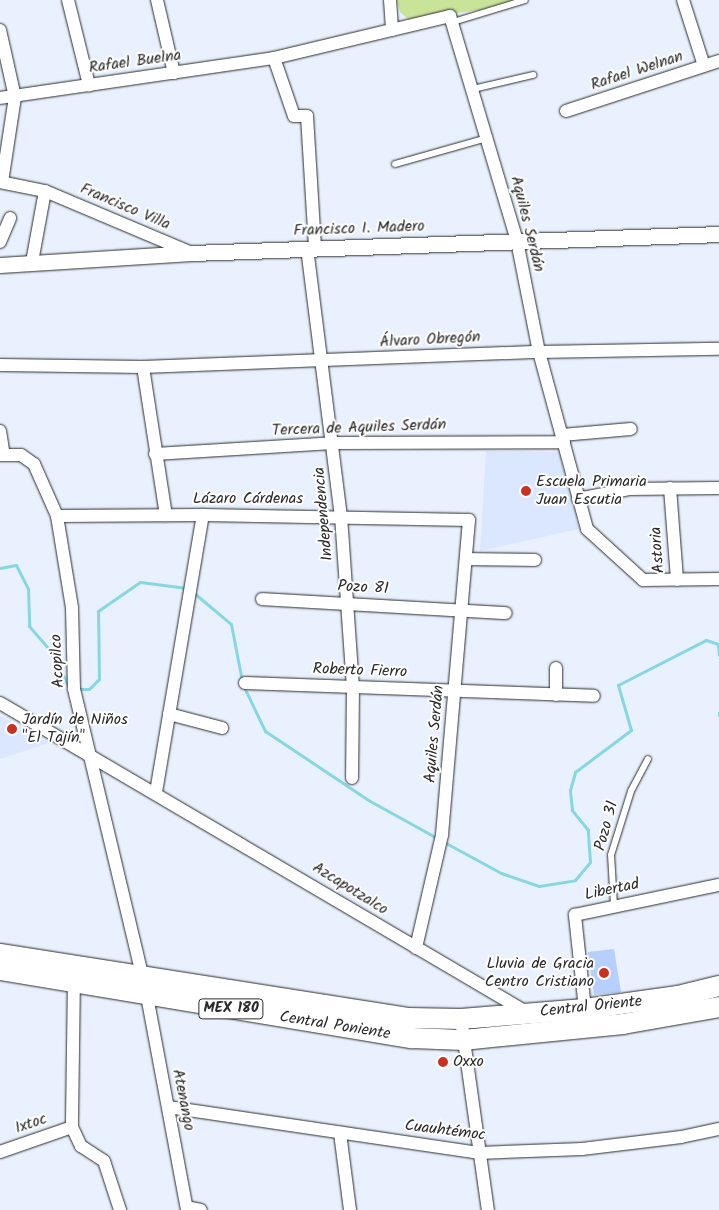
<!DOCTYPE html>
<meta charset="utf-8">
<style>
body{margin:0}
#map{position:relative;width:719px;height:1210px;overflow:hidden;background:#e9f1fe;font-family:Kalam,sans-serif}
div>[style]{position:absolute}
.built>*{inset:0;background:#dae7fe}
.green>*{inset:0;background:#c9e399}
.stream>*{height:3px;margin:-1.5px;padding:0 1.5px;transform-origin:1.5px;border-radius:1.5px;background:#86d7e1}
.building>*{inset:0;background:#b6cffd}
.roads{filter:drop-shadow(0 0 1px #2b2b2b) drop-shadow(0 0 1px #2b2b2b)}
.service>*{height:6px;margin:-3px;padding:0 3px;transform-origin:3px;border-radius:3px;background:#fff}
.minor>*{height:12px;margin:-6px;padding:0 6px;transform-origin:6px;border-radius:6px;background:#fff}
.tertiary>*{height:15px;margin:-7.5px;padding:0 7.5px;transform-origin:7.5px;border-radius:7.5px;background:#fff}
.primary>*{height:20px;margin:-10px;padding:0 10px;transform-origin:10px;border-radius:10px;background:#fff}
.dots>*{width:14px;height:14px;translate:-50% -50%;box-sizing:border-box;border:2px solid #fff;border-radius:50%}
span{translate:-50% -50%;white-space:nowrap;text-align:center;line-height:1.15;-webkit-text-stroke:4px #fff;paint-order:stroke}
.shield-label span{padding:1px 4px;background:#fff;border:1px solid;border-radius:4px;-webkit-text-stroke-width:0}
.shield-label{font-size:15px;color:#2b2b2b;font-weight:700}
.street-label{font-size:16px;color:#2b2b2b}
.poi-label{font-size:16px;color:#2b2b2b}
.left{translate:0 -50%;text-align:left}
.right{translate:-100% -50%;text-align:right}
</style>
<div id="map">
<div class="built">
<div style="clip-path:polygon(486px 451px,560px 452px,579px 529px,480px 551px)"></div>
<div style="clip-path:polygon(0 716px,49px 743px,0 759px)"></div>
</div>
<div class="green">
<div style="clip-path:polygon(397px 0,514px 0,486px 9px,409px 20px,400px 12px)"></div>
</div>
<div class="stream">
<div style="left:0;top:568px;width:16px;rotate:-11deg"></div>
<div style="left:16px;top:565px;width:27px;rotate:63deg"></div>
<div style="left:28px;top:589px;width:37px;rotate:88deg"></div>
<div style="left:29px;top:626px;width:30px;rotate:49deg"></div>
<div style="left:49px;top:649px;width:43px;rotate:62.2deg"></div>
<div style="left:194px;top:593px;width:48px;rotate:40deg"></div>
<div style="left:231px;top:624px;width:58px;rotate:79.1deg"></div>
<div style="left:244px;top:687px;width:49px;rotate:64.5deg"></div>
<div style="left:265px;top:731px;width:126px;rotate:33.7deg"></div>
<div style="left:370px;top:801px;width:77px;rotate:28.9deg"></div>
<div style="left:77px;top:689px;width:12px"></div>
<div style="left:89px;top:689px;width:14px;rotate:-45deg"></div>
<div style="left:99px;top:679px;width:68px;rotate:-90.8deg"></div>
<div style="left:98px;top:611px;width:51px;rotate:-34.6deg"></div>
<div style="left:140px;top:582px;width:47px;rotate:7.3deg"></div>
<div style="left:719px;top:713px;width:2px;rotate:90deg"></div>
<div style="left:444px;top:842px;width:65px;rotate:28.5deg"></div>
<div style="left:501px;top:873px;width:40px;rotate:18.9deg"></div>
<div style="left:539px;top:886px;width:36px;rotate:-9deg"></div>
<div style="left:575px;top:880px;width:23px;rotate:-50deg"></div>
<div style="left:590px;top:862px;width:32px;rotate:-94deg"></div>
<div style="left:588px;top:830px;width:26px;rotate:-129deg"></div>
<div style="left:572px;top:810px;width:20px;rotate:-96deg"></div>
<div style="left:570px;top:790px;width:19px;rotate:-74deg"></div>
<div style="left:575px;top:772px;width:70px;rotate:-36.9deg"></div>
<div style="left:631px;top:730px;width:47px;rotate:-106.1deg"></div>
<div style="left:618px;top:685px;width:99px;rotate:-27.1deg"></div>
<div style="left:706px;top:640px;width:13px;rotate:18deg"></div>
<div style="left:718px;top:644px;width:11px;rotate:85deg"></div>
</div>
<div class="building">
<div style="clip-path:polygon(614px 949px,621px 992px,594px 995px,588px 952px)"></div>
</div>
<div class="roads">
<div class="service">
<div style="left:453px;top:22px;width:75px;rotate:-17deg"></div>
<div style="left:473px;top:89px;width:62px;rotate:-13.1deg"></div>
<div style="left:395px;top:164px;width:96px;rotate:-15.8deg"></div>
<div style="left:614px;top:905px;width:50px;rotate:-93.4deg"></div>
<div style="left:611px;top:855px;width:67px;rotate:-72.6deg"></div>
<div style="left:631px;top:791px;width:36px;rotate:-62deg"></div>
</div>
<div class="minor">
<div style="left:68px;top:0;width:88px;rotate:76.1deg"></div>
<div style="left:157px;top:0;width:75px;rotate:76.9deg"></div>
<div style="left:390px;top:0;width:30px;rotate:86deg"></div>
<div style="left:683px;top:0;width:69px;rotate:72.3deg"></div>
<div style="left:0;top:30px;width:69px;rotate:77.4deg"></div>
<div style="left:15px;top:97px;width:86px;rotate:98.7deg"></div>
<div style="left:274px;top:58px;width:61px;rotate:71deg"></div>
<div style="left:294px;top:116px;width:13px"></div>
<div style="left:307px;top:116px;width:132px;rotate:86.5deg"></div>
<div style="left:0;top:98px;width:277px;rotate:-8.3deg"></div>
<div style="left:274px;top:58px;width:181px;rotate:-13.4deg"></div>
<div style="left:450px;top:16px;width:235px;rotate:73.4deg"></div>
<div style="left:517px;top:241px;width:113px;rotate:78.8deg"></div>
<div style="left:539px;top:352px;width:183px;rotate:74.8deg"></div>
<div style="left:587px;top:529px;width:76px;rotate:42.3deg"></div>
<div style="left:643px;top:580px;width:76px;rotate:-0.8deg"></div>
<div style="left:566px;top:111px;width:161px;rotate:-18.1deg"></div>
<div style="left:0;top:182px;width:46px;rotate:11.3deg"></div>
<div style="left:45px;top:191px;width:160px;rotate:22.9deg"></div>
<div style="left:0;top:242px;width:26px;rotate:-67deg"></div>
<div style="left:307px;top:248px;width:270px;rotate:82.8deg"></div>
<div style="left:341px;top:516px;width:171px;rotate:86deg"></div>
<div style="left:353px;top:687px;width:91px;rotate:90.6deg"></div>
<div style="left:32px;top:262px;width:72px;rotate:-79.6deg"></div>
<div style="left:0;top:365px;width:143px;rotate:0.8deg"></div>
<div style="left:143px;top:367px;width:396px;rotate:-2.2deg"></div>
<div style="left:539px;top:352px;width:180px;rotate:-1deg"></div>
<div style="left:143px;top:367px;width:150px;rotate:81.2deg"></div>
<div style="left:0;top:431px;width:24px;rotate:81deg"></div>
<div style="left:562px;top:435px;width:69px;rotate:-5deg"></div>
<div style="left:155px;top:454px;width:178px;rotate:-3.5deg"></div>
<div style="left:333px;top:443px;width:231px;rotate:-0.2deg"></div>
<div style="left:0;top:455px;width:21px"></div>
<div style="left:21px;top:455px;width:16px;rotate:35deg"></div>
<div style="left:34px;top:464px;width:57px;rotate:66.1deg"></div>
<div style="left:57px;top:516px;width:93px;rotate:80.7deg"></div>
<div style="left:72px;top:608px;width:81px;rotate:88.6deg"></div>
<div style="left:74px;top:689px;width:297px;rotate:76.6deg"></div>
<div style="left:670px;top:488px;width:92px;rotate:85.6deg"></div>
<div style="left:578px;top:499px;width:52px;rotate:-11.1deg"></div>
<div style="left:629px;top:489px;width:90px;rotate:-0.6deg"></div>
<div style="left:57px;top:516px;width:146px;rotate:-0.4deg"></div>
<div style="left:203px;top:515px;width:266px;rotate:1.1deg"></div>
<div style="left:469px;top:520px;width:316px;rotate:94.9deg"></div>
<div style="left:442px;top:835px;width:116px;rotate:103deg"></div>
<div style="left:467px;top:559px;width:68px;rotate:0.8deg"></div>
<div style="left:262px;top:599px;width:244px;rotate:3.3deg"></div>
<div style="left:245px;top:683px;width:349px;rotate:2.1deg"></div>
<div style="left:556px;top:695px;width:27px;rotate:-90deg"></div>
<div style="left:0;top:703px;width:612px;rotate:30.42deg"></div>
<div style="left:169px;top:714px;width:55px;rotate:14.8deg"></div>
<div style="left:156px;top:792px;width:281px;rotate:-80.4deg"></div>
<div style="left:74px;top:977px;width:150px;rotate:90.8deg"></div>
<div style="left:72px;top:1127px;width:21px;rotate:65deg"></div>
<div style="left:81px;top:1146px;width:27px;rotate:33deg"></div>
<div style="left:104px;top:1161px;width:52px;rotate:71.9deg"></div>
<div style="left:147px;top:996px;width:218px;rotate:79.4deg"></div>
<div style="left:585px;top:1009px;width:95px;rotate:-96.1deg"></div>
<div style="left:575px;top:915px;width:147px;rotate:-11.8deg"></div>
<div style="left:461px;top:1019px;width:193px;rotate:82deg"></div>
<div style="left:168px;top:1107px;width:314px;rotate:8.4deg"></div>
<div style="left:479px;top:1153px;width:103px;rotate:-2.2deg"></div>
<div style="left:582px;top:1149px;width:100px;rotate:-6.9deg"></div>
<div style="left:681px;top:1137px;width:39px;rotate:-12deg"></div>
<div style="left:340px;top:1133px;width:78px;rotate:82.6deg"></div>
<div style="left:0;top:1152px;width:76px;rotate:-19.1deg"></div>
<div style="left:187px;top:1207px;width:14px;rotate:12deg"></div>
</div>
<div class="tertiary">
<div style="left:0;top:265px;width:192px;rotate:-3.6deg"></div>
<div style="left:192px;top:253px;width:527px;rotate:-2.06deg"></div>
</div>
<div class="primary">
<div style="left:0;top:954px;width:414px;rotate:8.9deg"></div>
<div style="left:409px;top:1018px;width:52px;rotate:1.1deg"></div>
<div style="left:461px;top:1019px;width:124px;rotate:-4.6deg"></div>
<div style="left:585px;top:1009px;width:94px;rotate:-8deg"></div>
<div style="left:678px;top:996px;width:42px;rotate:-13.7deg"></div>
<div style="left:0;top:970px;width:418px;rotate:9.4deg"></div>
<div style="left:412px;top:1038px;width:51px;rotate:2.2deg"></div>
<div style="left:463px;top:1040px;width:161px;rotate:-5.7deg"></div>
<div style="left:623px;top:1024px;width:97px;rotate:-10deg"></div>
</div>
</div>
<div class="dots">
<div style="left:526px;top:491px;background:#c8321e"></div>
<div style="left:12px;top:729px;background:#c8321e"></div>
<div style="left:604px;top:973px;background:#c8321e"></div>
<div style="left:443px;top:1062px;background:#c8321e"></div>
</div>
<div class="shield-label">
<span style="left:231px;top:1009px">MEX 180</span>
</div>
<div class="street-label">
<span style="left:135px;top:62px;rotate:-8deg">Rafael Buelna</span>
<span style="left:637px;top:71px;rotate:-18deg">Rafael Welnan</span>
<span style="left:125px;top:207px;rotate:23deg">Francisco Villa</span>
<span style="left:527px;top:224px;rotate:76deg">Aquiles Serdán</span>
<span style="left:359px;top:229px;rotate:-2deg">Francisco I. Madero</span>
<span style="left:430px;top:340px;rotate:-3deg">Álvaro Obregón</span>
<span style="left:359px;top:428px;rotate:-2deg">Tercera de Aquiles Serdán</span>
<span style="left:248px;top:499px">Lázaro Cárdenas</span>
<span style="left:324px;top:514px;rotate:-95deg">Independencia</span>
<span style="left:658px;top:550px;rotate:-94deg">Astoria</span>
<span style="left:363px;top:588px;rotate:3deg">Pozo 81</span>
<span style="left:58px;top:661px;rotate:-93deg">Acopilco</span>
<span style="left:360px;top:671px;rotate:2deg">Roberto Fierro</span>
<span style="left:435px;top:734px;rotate:-85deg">Aquiles Serdán</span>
<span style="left:607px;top:826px;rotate:-75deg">Pozo 31</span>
<span style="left:350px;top:889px;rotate:32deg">Azcapotzalco</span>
<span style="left:612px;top:890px;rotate:-12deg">Libertad</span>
<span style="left:591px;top:1007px;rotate:-6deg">Central Oriente</span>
<span style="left:335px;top:1026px;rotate:9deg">Central Poniente</span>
<span style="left:183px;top:1100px;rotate:79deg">Atenango</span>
<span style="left:31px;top:1124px;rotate:-19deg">Ixtoc</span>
<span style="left:445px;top:1131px;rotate:7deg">Cuauhtémoc</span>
</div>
<div class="poi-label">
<span class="left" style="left:536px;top:491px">Escuela Primaria<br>Juan Escutia</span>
<span class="left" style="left:22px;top:729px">Jardín de Niños<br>"El Tajín"</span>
<span class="right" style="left:594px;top:973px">Lluvia de Gracia<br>Centro Cristiano</span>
<span class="left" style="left:453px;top:1062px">Oxxo</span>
</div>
</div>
